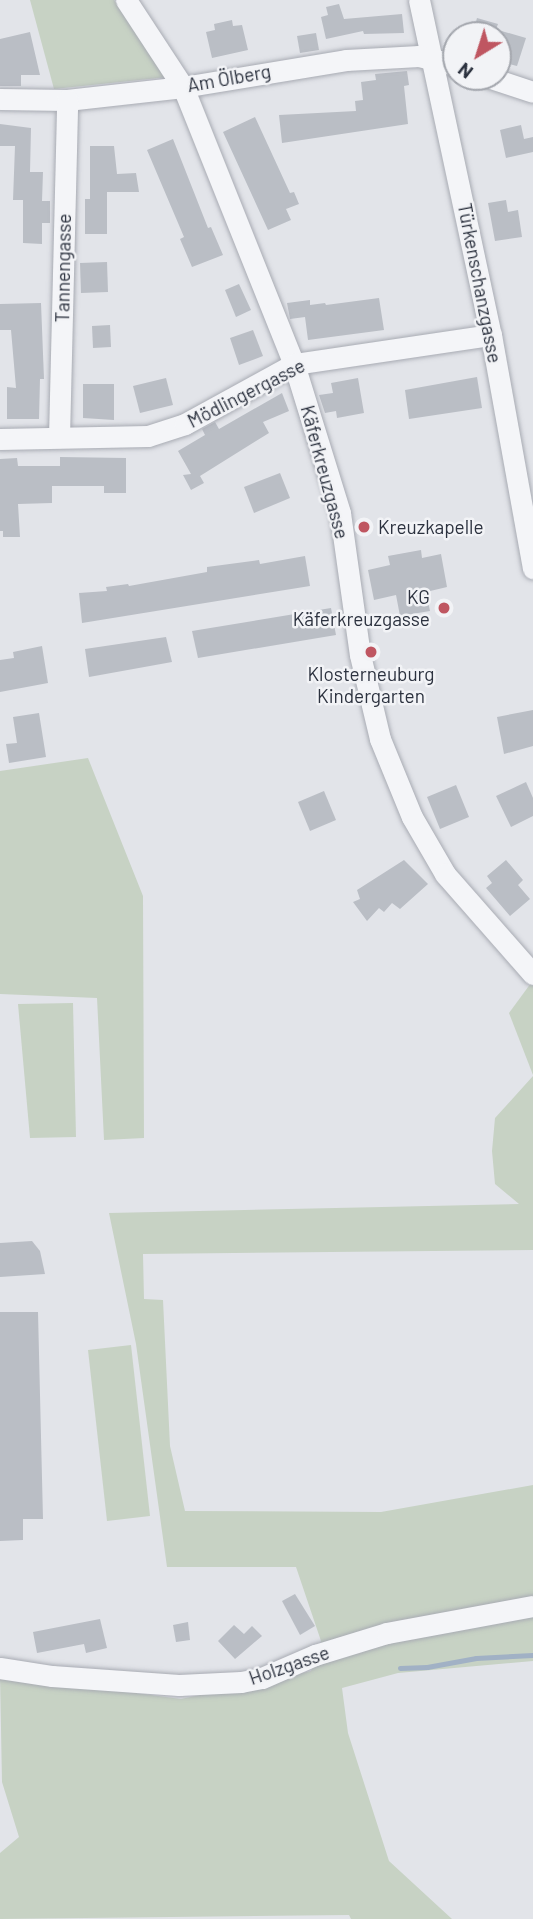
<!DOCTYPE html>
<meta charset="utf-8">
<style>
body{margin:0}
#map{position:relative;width:533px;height:1919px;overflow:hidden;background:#e2e4e9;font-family:Barlow,sans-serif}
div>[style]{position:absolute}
.green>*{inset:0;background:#c7d2c4}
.stream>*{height:5px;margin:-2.5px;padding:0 2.5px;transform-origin:2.5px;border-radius:2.5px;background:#a1b1c5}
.building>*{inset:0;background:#babec5}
.roads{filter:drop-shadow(0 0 2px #a8abb3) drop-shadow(0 0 2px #a8abb3)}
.minor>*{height:21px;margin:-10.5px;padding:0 10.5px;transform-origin:10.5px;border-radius:10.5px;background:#f4f5f8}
.dots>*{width:19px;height:19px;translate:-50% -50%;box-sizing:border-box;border:4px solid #f2f3f6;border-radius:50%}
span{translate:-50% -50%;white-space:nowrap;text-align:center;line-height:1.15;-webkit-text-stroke:5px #f2f3f6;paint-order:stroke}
.street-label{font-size:19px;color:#2c323f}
.poi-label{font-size:19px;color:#2c323f}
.left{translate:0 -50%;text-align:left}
.right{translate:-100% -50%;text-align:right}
.north{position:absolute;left:442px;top:21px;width:70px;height:70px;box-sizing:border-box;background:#f2f3f6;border:2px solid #a3a6ad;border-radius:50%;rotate:218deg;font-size:19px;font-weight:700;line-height:28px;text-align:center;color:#2c323f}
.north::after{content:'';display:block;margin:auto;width:24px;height:32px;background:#bf5661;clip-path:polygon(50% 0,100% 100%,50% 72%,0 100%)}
</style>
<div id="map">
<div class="green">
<div style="clip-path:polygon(30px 0,114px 0,168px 77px,54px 89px)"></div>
<div style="clip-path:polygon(88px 758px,143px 896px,144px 1138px,104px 1140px,97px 998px,0 994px,0 771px)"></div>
<div style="clip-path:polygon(531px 983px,533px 985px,533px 1075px,509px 1013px)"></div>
<div style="clip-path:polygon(73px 1003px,76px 1137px,30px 1138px,18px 1004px)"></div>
<div style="clip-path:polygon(533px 1076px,533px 1250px,143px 1254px,144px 1299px,163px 1300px,170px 1446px,185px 1511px,381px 1512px,533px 1485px,533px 1661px,398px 1673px,342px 1688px,348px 1733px,389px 1861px,452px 1919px,351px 1919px,349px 1915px,0 1919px,0 1853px,19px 1837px,2px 1782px,0 1675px,181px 1699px,311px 1671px,321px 1641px,296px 1567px,167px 1567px,136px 1344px,109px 1213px,519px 1204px,495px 1184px,492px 1151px,495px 1118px)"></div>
<div style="clip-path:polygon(131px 1345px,150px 1516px,107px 1521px,88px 1350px)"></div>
</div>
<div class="stream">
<div style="left:400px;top:1668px;width:27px;rotate:-2deg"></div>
<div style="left:427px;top:1667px;width:50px;rotate:-10.4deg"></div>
<div style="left:476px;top:1658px;width:57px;rotate:-3deg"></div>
</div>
<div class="building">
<div style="clip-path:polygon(339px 4px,344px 19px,402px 14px,404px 33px,364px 34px,363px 31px,326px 39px,321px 17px,328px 15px,326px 7px)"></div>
<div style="clip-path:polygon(477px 18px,498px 24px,494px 35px,472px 35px)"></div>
<div style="clip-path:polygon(232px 20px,233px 26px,242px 25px,248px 50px,212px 58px,206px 32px,215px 30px,214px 24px)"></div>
<div style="clip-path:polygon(498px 30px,526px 38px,517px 66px,498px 61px)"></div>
<div style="clip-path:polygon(30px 32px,40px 75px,21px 75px,21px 86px,0 86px,0 39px)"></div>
<div style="clip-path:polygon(316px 33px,319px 50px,300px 53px,297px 36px)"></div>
<div style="clip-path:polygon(407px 71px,409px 85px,404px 86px,408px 124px,282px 143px,279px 115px,356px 111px,355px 101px,363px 100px,361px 82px,376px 80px,375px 74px)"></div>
<div style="clip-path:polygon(255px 117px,290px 193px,294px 192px,299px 204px,286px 209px,291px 220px,268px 230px,223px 132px)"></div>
<div style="clip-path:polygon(0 124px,31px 128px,30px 172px,43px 172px,42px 201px,50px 201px,50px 223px,42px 223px,42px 244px,23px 243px,23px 200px,13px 200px,15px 146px,0 146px)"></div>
<div style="clip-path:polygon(521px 125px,524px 139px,533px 137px,533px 152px,506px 158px,500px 130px)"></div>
<div style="clip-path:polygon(173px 139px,208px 228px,211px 227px,223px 255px,192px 267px,180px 239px,184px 237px,147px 150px)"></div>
<div style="clip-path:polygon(90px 146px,114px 146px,117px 174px,136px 173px,139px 192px,107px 192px,107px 234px,85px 234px,85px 199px,90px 199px)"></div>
<div style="clip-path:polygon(506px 200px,508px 212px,518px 210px,522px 237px,495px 241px,488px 203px)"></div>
<div style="clip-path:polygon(107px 262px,108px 292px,81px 293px,80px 263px)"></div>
<div style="clip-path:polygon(239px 284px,251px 310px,236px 317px,225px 290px)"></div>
<div style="clip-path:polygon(379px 298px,384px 330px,308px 340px,305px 317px,290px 319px,287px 303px,310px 300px,310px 305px,325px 303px,326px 305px)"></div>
<div style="clip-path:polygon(41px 303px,44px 379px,40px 379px,39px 419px,7px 419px,7px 387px,16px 388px,11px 330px,0 330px,0 304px)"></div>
<div style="clip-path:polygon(110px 325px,111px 347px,93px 348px,92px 326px)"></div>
<div style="clip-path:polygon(253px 330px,263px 356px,239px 365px,230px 338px)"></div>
<div style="clip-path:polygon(477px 377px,482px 408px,409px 419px,405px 390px)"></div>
<div style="clip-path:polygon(166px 378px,173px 405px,140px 413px,133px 386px)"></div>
<div style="clip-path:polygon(358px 378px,364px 413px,337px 418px,336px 411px,325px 413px,319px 395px,333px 393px,331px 383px)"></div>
<div style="clip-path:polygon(83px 384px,114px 384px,114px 420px,83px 418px)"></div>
<div style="clip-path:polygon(282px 393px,289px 411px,263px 422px,269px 433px,200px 476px,204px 483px,191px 490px,183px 475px,191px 474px,178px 451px,205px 435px,202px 429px,215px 422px,219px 429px)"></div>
<div style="clip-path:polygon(60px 457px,126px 458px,126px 493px,104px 493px,104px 486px,52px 486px,52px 503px,18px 504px,20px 537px,3px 537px,3px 531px,0 531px,0 459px,17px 458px,18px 466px,60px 466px)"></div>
<div style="clip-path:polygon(280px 473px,290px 498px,254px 513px,244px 487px)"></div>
<div style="clip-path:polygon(421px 550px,422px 558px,441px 554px,447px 587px,426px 592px,430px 611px,400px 616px,396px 595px,374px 600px,368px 570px,390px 565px,388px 556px)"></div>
<div style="clip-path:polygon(305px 556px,310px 586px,82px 623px,79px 593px,107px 591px,106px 587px,128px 584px,129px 586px,207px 572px,207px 567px,259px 560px,260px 564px)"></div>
<div style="clip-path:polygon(331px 608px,336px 635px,198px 658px,192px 631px)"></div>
<div style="clip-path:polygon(166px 637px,172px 662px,89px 677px,85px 649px)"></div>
<div style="clip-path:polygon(42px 646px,48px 683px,0 692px,0 660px,14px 658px,13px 652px)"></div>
<div style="clip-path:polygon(533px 710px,533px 746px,504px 754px,497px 717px)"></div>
<div style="clip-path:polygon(39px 713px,46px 757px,9px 763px,6px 744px,17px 743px,13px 717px)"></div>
<div style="clip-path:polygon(526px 782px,533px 798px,533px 816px,511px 827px,496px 796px)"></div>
<div style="clip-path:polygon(456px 785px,469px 817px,440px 829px,427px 797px)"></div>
<div style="clip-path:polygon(324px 791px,336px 820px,310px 831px,298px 802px)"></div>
<div style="clip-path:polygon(404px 860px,428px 884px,400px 909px,392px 903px,384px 912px,379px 908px,367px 921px,353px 902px,360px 899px,357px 890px)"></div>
<div style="clip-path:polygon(506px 860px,523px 880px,518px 885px,530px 899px,510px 916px,486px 888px,492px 883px,487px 876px)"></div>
<div style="clip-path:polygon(32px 1241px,40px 1251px,45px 1274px,0 1277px,0 1243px)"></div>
<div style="clip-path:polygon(0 1312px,38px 1312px,43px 1519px,23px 1519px,23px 1540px,0 1541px)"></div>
<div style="clip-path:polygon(295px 1594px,315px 1626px,300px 1635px,282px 1601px)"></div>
<div style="clip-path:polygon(100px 1619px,107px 1648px,86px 1653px,84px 1644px,37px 1653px,33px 1632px)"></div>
<div style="clip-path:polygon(188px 1622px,190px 1640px,176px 1642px,173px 1625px)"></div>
<div style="clip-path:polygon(234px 1625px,244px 1634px,252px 1626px,262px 1636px,235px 1659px,218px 1641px)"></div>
</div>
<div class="roads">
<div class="minor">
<div style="left:126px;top:0;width:104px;rotate:56.8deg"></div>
<div style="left:183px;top:87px;width:298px;rotate:68.2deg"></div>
<div style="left:294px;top:364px;width:156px;rotate:72.8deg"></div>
<div style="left:340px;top:513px;width:143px;rotate:82deg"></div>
<div style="left:360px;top:655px;width:86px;rotate:76.6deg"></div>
<div style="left:380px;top:739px;width:84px;rotate:67.7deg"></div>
<div style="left:412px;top:817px;width:66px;rotate:59.9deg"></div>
<div style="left:445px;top:874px;width:133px;rotate:48.7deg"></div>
<div style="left:419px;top:0;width:343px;rotate:77.9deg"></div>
<div style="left:491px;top:335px;width:237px;rotate:79.8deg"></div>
<div style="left:488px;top:77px;width:47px;rotate:18.4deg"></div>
<div style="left:0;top:99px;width:67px;rotate:0.9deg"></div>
<div style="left:67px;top:100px;width:117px;rotate:-6.4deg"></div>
<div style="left:183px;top:87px;width:165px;rotate:-9.4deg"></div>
<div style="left:346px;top:60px;width:73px;rotate:-3.1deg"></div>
<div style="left:419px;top:56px;width:38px;rotate:14deg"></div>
<div style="left:59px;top:437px;width:337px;rotate:-88.6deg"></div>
<div style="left:0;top:439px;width:148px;rotate:-1.2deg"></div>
<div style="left:148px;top:436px;width:39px;rotate:-18deg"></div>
<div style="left:185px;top:424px;width:124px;rotate:-28.8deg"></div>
<div style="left:294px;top:364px;width:199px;rotate:-8.4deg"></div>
<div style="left:0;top:1668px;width:53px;rotate:8.7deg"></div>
<div style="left:52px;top:1676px;width:127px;rotate:4.1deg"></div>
<div style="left:179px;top:1685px;width:62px;rotate:-2.8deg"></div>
<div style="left:241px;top:1682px;width:21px;rotate:-11deg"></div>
<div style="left:262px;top:1678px;width:58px;rotate:-23.5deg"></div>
<div style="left:315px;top:1655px;width:75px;rotate:-17deg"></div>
<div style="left:387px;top:1633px;width:148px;rotate:-10.5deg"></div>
</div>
</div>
<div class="dots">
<div style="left:364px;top:527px;background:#bf5661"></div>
<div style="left:444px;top:608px;background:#bf5661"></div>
<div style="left:371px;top:652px;background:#bf5661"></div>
</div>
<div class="street-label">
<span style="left:229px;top:78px;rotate:-10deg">Am Ölberg</span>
<span style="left:63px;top:268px;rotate:-89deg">Tannengasse</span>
<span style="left:480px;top:283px;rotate:79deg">Türkenschanzgasse</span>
<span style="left:246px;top:393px;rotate:-27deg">Mödlingergasse</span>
<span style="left:325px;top:472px;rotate:75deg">Käferkreuzgasse</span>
<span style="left:289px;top:1665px;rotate:-19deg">Holzgasse</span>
</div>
<div class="poi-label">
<span class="left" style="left:378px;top:527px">Kreuzkapelle</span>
<span class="right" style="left:430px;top:608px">KG<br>Käferkreuzgasse</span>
<span style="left:371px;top:685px">Klosterneuburg<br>Kindergarten</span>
</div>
<div class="north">N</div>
</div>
